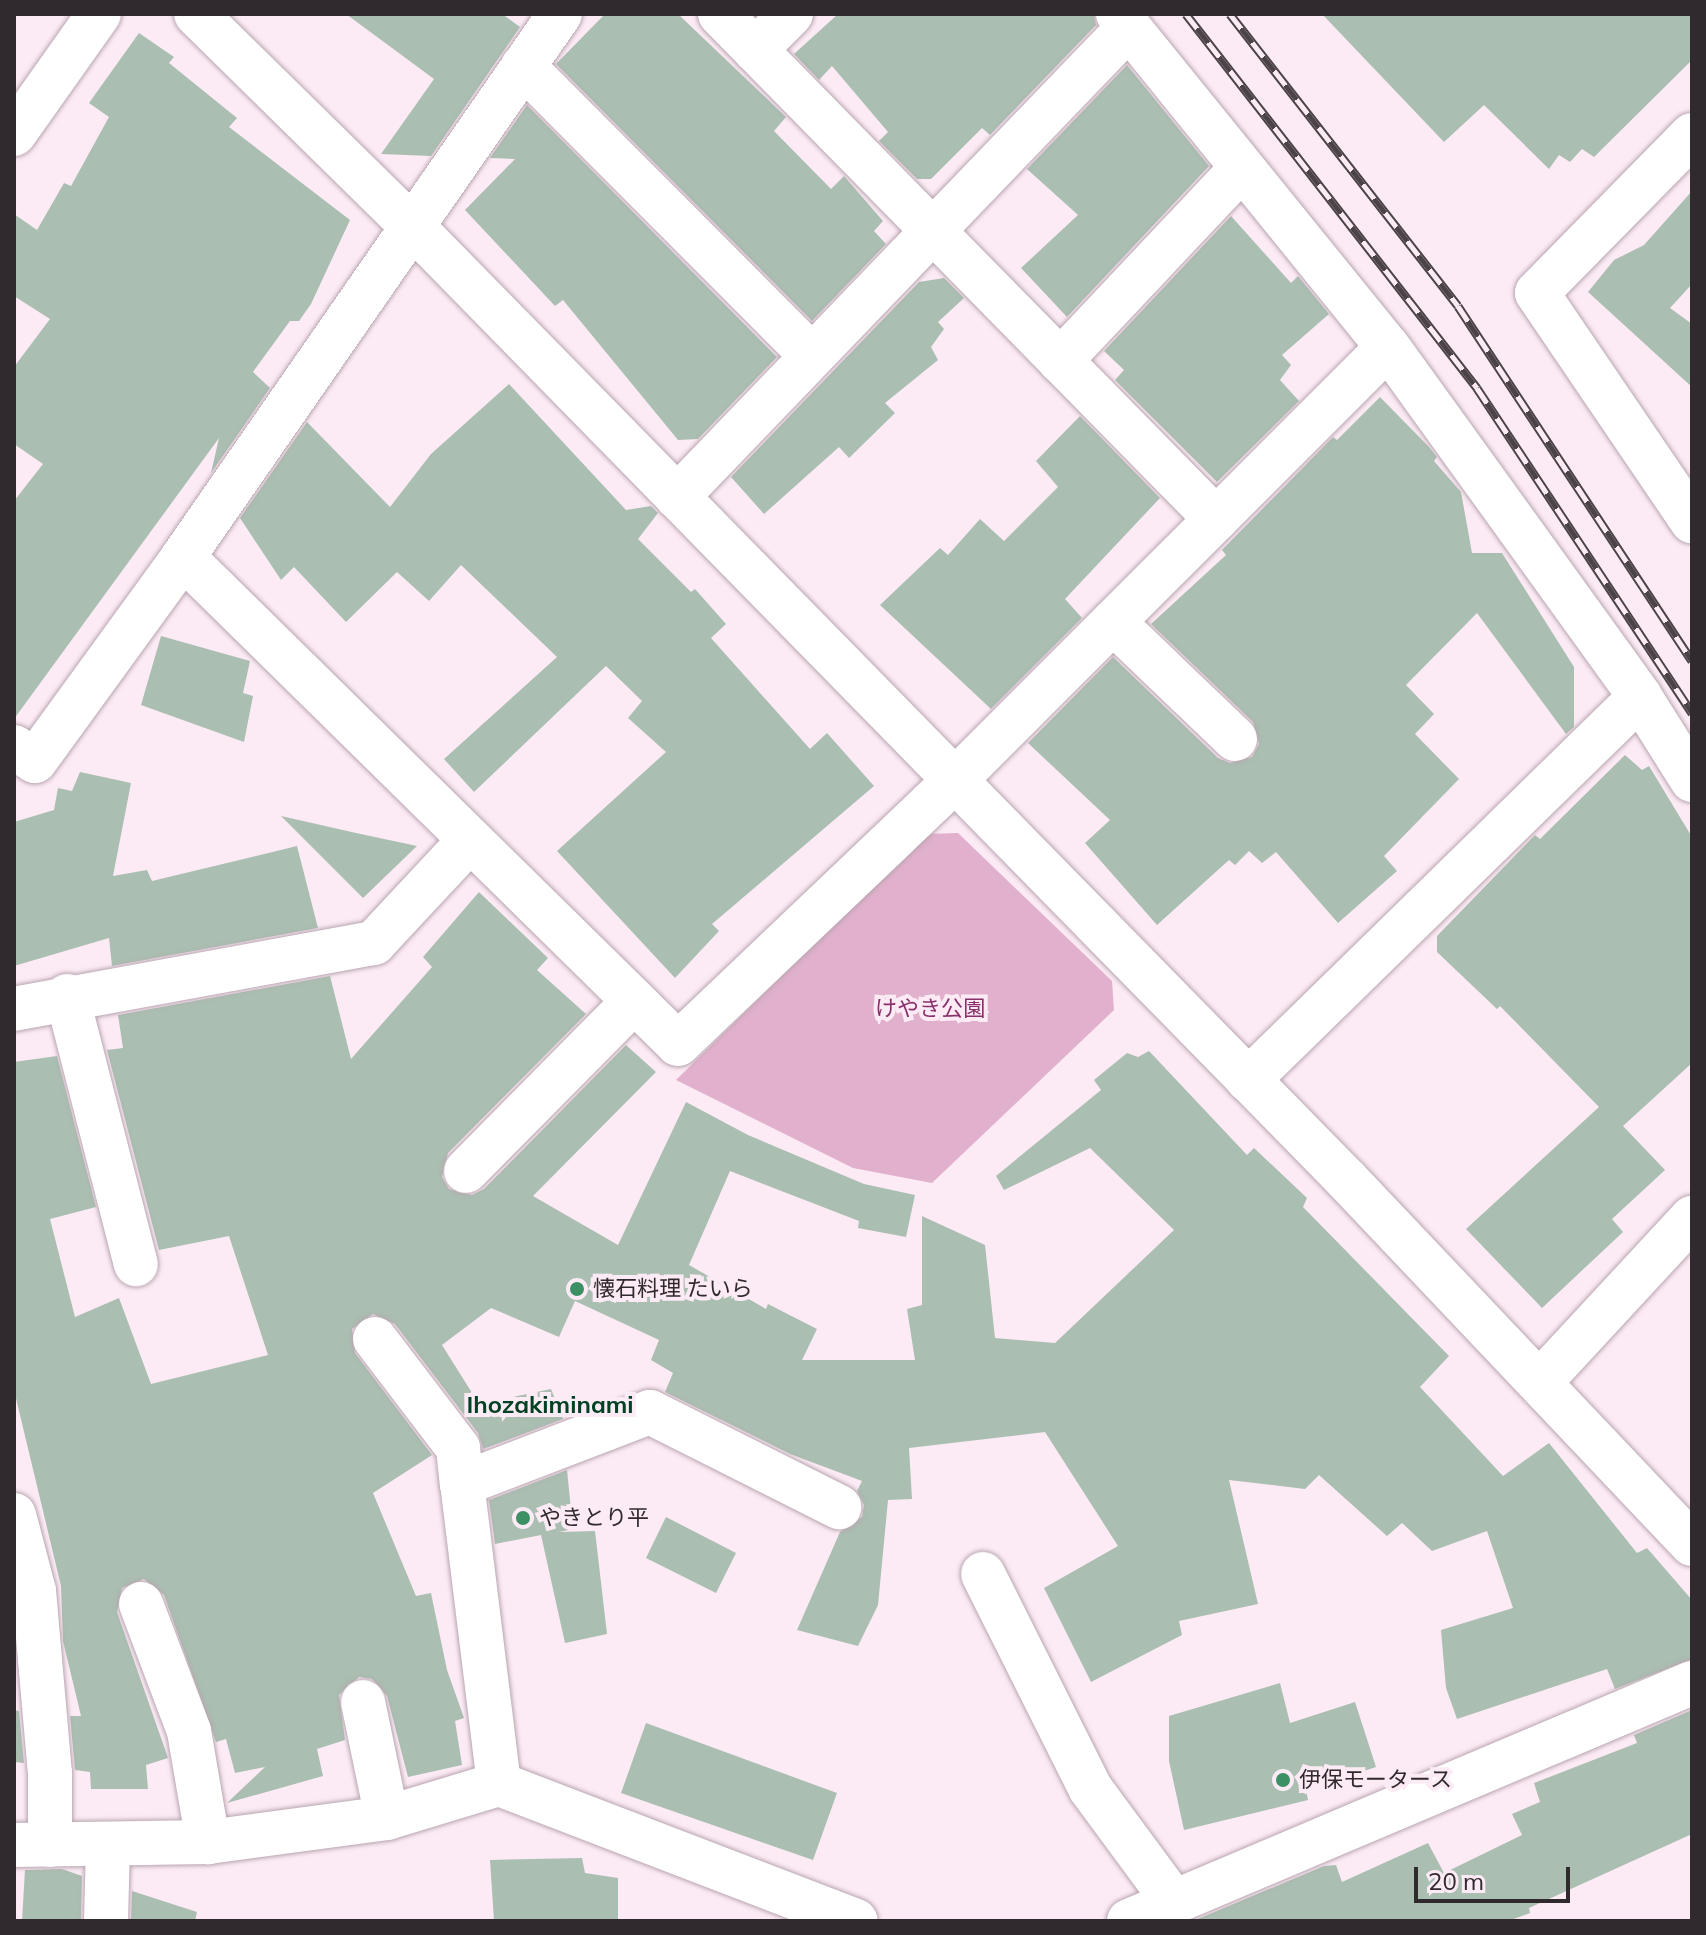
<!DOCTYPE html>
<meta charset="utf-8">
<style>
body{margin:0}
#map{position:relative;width:1706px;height:1935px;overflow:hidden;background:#fcebf5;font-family:Mulish,"Noto Sans JP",sans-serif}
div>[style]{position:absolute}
.green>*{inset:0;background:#e1b0cc}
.building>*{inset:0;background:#aabeb1}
.roads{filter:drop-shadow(0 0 2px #b8a5b0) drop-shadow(0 0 2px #b8a5b0)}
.street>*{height:44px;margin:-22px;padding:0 22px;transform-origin:22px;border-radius:22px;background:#fff}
.secondary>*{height:44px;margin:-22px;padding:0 22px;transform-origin:22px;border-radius:22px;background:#fff}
.rail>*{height:9px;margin-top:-4.5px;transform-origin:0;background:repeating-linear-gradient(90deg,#fcebf5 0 18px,#4b4347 0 36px);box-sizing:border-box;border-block:2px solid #4b4347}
.dots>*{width:22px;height:22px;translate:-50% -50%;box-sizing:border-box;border:4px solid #fcebf5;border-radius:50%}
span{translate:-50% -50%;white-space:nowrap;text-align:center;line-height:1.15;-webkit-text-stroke:8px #fcebf5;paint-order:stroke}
.park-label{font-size:22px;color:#89306b}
.poi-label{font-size:22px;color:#30292d}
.left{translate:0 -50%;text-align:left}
.neighbourhood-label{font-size:24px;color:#004023;font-weight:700}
.frame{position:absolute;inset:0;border:16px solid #30292d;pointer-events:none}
.scale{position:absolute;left:1414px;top:1867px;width:156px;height:36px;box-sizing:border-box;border:4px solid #30292d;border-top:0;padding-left:10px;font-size:24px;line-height:28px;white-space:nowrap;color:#30292d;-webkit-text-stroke:6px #fcebf5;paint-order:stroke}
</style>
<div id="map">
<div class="green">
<div style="clip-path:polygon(958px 833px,1112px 981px,1114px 1010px,932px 1183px,853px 1168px,676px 1080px,926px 834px)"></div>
</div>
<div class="building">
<div style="clip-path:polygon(346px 14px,502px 14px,520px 27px,431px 156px,381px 154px,434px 79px)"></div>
<div style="clip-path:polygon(605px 14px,678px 14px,786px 117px,774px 131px,831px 189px,844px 176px,883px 221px,874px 231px,886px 244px,812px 321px,556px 64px)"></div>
<div style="clip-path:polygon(838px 14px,1094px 14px,1096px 25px,990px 135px,982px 128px,931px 179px,917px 179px,879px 141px,888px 132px,832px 66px,819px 80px,794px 54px)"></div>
<div style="clip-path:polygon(1322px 14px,1692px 14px,1692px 60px,1594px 157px,1582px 149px,1570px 162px,1559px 155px,1549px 169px,1484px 105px,1444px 142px)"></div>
<div style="clip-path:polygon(139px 33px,174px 57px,169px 63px,237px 118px,229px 127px,350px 220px,311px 304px,299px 321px,290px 321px,253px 372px,270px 388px,211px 473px,219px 438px,14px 719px,14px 501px,43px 464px,14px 444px,14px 367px,50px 319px,14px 296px,14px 214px,37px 230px,64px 183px,71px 186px,109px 117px,89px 103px)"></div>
<div style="clip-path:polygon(1127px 65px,1209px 166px,1067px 317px,1021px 268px,1078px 215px,1027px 169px)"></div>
<div style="clip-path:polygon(527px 105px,777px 357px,698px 439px,678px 440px,563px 300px,555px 306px,465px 210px,515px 159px,490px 158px)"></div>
<div style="clip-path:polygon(1692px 191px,1692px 284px,1670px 308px,1692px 324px,1692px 387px,1588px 292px,1614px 260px,1644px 245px)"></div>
<div style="clip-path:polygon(1231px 216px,1291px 283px,1298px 276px,1329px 314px,1282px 355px,1291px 365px,1280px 380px,1299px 401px,1217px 482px,1115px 380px,1124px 370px,1104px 351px)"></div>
<div style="clip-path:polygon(944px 278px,964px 298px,938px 322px,944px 329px,931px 347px,938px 360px,885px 403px,895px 413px,849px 458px,839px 447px,764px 514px,731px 477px,919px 282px)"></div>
<div style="clip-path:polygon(509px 384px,626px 510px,651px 506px,658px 513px,638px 539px,691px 592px,695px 589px,726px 624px,711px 638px,810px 749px,827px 733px,874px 786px,712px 924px,719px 931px,675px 978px,557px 851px,666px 752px,628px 718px,642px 701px,606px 666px,474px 792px,444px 759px,557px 657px,461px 565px,429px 601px,397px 572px,346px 622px,294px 567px,281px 580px,240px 518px,307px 422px,390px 507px,431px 454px)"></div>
<div style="clip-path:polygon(1380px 397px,1429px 447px,1437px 457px,1434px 461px,1461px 492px,1472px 553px,1502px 553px,1574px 667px,1574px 727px,1566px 734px,1477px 613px,1406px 685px,1434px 714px,1415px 734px,1459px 779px,1384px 856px,1397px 871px,1338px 923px,1276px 852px,1262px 863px,1249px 851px,1235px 865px,1229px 860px,1157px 925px,1085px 843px,1110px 820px,1028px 743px,1113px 657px,1218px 758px,1230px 763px,1252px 757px,1259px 744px,1253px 722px,1151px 624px,1226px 555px,1222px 550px,1333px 437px,1337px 440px)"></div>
<div style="clip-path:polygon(1080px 416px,1160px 498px,1065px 599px,1082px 618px,991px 709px,880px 605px,940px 548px,948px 555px,980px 519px,1004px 541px,1058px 487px,1036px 461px)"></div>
<div style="clip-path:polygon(161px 636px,250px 661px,243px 693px,253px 696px,244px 742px,141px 705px)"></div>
<div style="clip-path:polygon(1625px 755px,1642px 770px,1649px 766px,1692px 837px,1692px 1063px,1623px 1126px,1665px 1170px,1612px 1219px,1623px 1232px,1542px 1308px,1466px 1229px,1599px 1107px,1500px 1006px,1497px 1009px,1437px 952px,1437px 936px,1535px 835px,1540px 839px)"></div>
<div style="clip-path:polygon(80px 772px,131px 783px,113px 876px,147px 870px,152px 881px,297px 846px,318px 928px,112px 966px,109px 938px,14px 966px,14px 822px,54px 810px,58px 788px,72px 791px)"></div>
<div style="clip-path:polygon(281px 816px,356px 833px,417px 846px,363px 898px)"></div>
<div style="clip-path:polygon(479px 892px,548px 958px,537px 970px,586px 1014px,448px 1153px,442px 1177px,449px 1189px,472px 1195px,484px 1189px,626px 1045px,656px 1072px,533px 1196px,618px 1245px,686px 1102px,748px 1135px,864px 1184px,915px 1195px,906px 1237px,858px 1228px,859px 1221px,730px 1171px,689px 1265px,766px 1309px,768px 1304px,817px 1329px,802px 1360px,915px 1360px,907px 1309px,922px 1305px,922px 1216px,985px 1245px,995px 1338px,1055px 1343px,1174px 1230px,1090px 1148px,1004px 1190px,996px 1176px,1101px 1090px,1094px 1080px,1127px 1053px,1138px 1057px,1149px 1051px,1247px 1155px,1254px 1148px,1307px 1198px,1303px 1207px,1449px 1356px,1420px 1387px,1503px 1476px,1549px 1443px,1637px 1553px,1647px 1548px,1692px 1600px,1692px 1659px,1615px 1689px,1607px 1669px,1457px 1719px,1446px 1688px,1441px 1630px,1513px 1608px,1487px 1531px,1432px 1551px,1402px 1523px,1387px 1536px,1319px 1475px,1305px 1489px,1229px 1480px,1258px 1604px,1179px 1621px,1182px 1635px,1091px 1682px,1044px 1588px,1118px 1546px,1045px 1432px,909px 1448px,912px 1499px,888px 1500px,878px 1605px,858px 1646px,797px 1630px,840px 1532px,862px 1517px,864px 1505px,857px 1491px,862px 1481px,790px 1454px,665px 1392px,673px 1373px,651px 1360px,659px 1340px,575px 1301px,559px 1337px,491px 1308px,442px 1345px,479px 1404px,551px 1389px,563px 1419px,483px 1449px,478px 1433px,395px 1324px,373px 1314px,352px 1329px,355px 1353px,432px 1455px,373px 1493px,416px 1596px,431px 1593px,447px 1670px,464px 1718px,455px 1721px,462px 1765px,408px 1777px,387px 1696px,372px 1679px,359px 1677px,339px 1695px,345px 1740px,317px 1749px,323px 1776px,227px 1803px,265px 1767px,235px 1773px,226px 1739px,216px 1742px,164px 1595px,144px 1579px,122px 1588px,117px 1612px,168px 1758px,146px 1765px,148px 1789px,91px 1789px,90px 1772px,75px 1770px,70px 1716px,81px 1716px,63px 1641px,61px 1586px,14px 1390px,14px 1062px,57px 1056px,96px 1207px,50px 1219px,75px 1317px,119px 1298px,151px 1384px,268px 1355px,229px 1236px,159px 1250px,107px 1050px,123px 1048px,118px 1015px,330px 976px,351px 1059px,432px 967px,423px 957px)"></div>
<div style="clip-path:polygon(567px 1470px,573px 1529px,559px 1532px,595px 1531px,607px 1634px,565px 1643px,541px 1535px,495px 1544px,489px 1500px)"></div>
<div style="clip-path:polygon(666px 1517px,736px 1553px,716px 1593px,646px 1558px)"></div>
<div style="clip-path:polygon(1280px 1683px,1290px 1723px,1355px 1702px,1376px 1767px,1306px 1790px,1308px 1800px,1184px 1830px,1169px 1761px,1169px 1716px)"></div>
<div style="clip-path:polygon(14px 1710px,19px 1711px,24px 1763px,14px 1762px)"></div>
<div style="clip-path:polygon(1692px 1710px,1692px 1834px,1529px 1908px,1530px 1913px,1508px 1921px,1193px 1921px,1324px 1866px,1336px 1865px,1342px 1882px,1428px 1843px,1444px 1873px,1522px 1835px,1512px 1814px,1540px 1802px,1534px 1783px,1637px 1743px,1634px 1735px)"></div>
<div style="clip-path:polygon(646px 1723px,837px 1793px,813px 1860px,621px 1793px)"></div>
<div style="clip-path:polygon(582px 1858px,585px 1873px,618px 1878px,618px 1921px,494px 1921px,490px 1860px)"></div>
<div style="clip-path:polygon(62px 1869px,82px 1876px,81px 1921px,22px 1921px,25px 1870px)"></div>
<div style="clip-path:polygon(132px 1891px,197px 1912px,195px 1921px,131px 1921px)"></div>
</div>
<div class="roads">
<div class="street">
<div style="left:196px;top:14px;width:305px;rotate:44.5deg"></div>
<div style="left:414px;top:228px;width:1332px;rotate:45.58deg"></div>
<div style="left:1346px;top:1179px;width:503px;rotate:46.53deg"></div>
<div style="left:720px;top:14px;width:708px;rotate:45.52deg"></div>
<div style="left:1118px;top:14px;width:429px;rotate:51deg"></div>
<div style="left:1388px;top:347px;width:431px;rotate:54.2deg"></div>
<div style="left:1640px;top:697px;width:98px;rotate:57.9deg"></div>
<div style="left:755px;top:50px;width:51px;rotate:-45deg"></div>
<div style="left:523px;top:66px;width:409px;rotate:45.1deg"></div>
<div style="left:14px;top:134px;width:147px;rotate:-54.7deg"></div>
<div style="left:1692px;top:135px;width:221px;rotate:134.5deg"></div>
<div style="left:1537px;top:293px;width:276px;rotate:55.8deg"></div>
<div style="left:1060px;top:361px;width:265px;rotate:-46.7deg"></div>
<div style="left:677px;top:497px;width:652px;rotate:-46.12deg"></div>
<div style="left:183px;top:557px;width:694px;rotate:44.53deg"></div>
<div style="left:678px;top:1044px;width:383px;rotate:-43.6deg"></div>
<div style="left:955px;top:780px;width:612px;rotate:-45deg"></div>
<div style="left:1113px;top:622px;width:169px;rotate:43.8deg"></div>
<div style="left:14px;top:747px;width:25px;rotate:34deg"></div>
<div style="left:35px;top:761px;width:252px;rotate:-54deg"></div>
<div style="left:183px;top:557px;width:661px;rotate:-55.23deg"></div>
<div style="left:67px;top:996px;width:277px;rotate:75.6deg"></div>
<div style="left:14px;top:1009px;width:366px;rotate:-10.4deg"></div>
<div style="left:374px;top:943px;width:141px;rotate:-47deg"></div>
<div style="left:1248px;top:1080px;width:548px;rotate:-44.33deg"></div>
<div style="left:466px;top:1171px;width:239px;rotate:-45.3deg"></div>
<div style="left:375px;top:1339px;width:137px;rotate:52.7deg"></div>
<div style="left:458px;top:1448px;width:36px;rotate:84deg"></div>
<div style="left:1540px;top:1382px;width:224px;rotate:-47.2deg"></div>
<div style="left:14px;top:1515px;width:79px;rotate:75.3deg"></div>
<div style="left:34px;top:1591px;width:183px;rotate:85deg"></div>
<div style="left:50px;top:1773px;width:72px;rotate:90deg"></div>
<div style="left:983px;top:1574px;width:239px;rotate:63.4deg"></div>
<div style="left:1090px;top:1788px;width:142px;rotate:53.6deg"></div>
<div style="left:141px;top:1604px;width:136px;rotate:69.3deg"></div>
<div style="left:189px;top:1731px;width:113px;rotate:80.3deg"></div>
<div style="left:363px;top:1702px;width:118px;rotate:78.3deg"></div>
<div style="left:499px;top:1784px;width:302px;rotate:-97deg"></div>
<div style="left:462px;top:1484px;width:201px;rotate:-21deg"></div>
<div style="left:650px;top:1412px;width:212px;rotate:26.7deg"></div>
<div style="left:14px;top:1845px;width:194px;rotate:-0.9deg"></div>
<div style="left:208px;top:1842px;width:181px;rotate:-7.6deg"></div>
<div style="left:387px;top:1818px;width:117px;rotate:-16.9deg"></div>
<div style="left:499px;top:1784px;width:382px;rotate:21deg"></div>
<div style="left:106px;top:1921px;width:77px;rotate:-88.5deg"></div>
</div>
<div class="secondary">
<div style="left:1129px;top:1921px;width:611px;rotate:-22.92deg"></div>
</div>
</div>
<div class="rail">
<div style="left:1186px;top:14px;width:474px;rotate:52.1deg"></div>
<div style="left:1477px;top:388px;width:390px;rotate:56.5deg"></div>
<div style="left:1230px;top:14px;width:370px;rotate:52deg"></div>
<div style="left:1458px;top:306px;width:425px;rotate:56.6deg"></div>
</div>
<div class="dots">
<div style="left:577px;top:1289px;background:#3c9063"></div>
<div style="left:523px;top:1518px;background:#3c9063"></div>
<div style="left:1283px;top:1780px;background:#3c9063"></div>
</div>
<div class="park-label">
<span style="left:930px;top:1009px">けやき公園</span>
</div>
<div class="poi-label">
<span class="left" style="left:593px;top:1289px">懐石料理 たいら</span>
<span class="left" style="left:539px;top:1518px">やきとり平</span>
<span class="left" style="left:1299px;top:1780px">伊保モータース</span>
</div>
<div class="neighbourhood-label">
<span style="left:550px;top:1405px">Ihozakiminami</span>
</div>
<div class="frame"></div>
<div class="scale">20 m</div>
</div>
